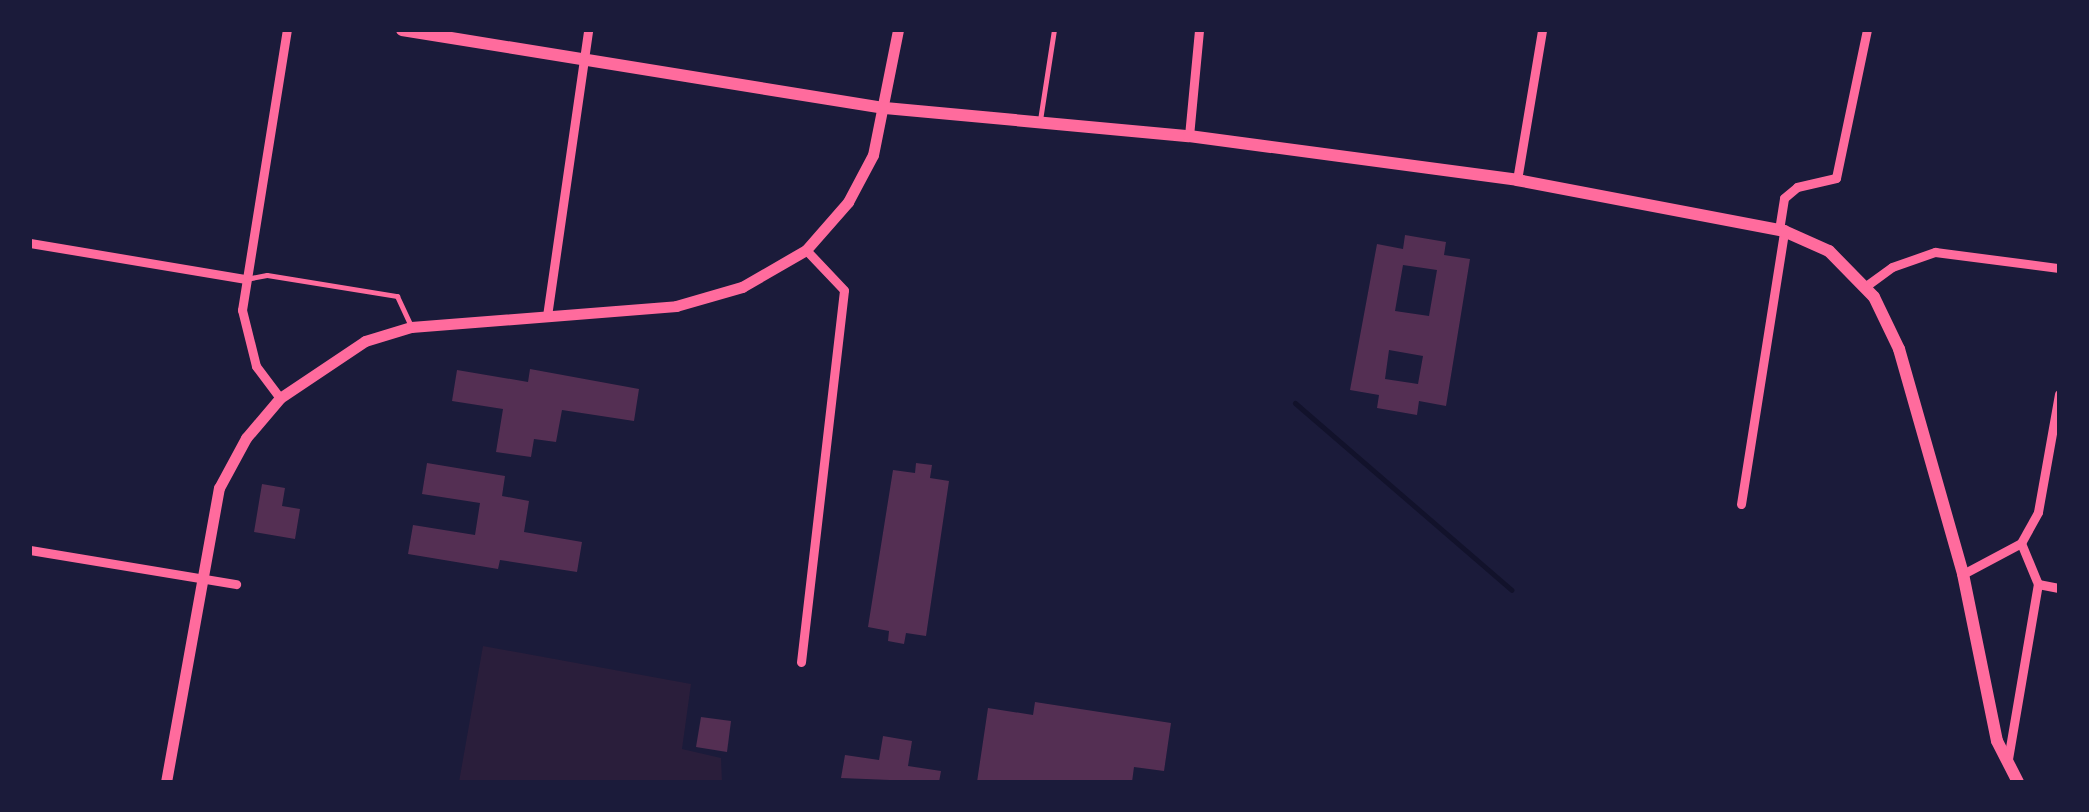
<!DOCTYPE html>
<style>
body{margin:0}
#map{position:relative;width:2089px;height:812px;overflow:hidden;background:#1b1b3a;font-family:Jost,sans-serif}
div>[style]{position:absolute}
.green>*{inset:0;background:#2a1e3b}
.stream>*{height:5px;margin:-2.5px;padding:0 2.5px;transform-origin:2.5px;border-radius:2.5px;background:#12122b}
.building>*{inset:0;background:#542f53}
.service>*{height:5px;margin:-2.5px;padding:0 2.5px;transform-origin:2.5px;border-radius:2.5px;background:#ff6b9d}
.minor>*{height:9px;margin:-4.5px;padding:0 4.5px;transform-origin:4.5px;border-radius:4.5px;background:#ff6b9d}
.tertiary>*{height:11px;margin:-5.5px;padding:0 5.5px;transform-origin:5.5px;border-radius:5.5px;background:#ff6b9d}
.secondary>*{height:12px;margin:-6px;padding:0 6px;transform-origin:6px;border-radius:6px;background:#ff6b9d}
span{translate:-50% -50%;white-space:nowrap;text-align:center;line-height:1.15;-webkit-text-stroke:9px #1b1b3a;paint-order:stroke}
.frame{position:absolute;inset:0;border:32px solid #1b1b3a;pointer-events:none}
</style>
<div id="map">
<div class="green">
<div style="clip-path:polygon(483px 646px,691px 684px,682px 749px,721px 758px,722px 782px,459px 782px)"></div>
</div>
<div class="stream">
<div style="left:1295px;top:403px;width:286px;rotate:40.8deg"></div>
</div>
<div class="building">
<div style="clip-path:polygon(evenodd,1405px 235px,1446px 242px,1444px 255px,1470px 259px,1446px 406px,1419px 401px,1417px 415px,1377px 408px,1379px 395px,1350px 390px,1377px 244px,1403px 249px,1405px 235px,1403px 265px,1437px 270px,1429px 316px,1395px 311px,1403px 265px,1405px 235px,1389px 350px,1423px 356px,1418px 384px,1385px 379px,1389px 350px)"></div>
<div style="clip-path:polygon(530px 369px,639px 389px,634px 421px,562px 410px,556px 442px,534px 439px,531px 457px,496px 452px,503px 409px,452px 401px,457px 370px,528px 382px)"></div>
<div style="clip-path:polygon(427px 463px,505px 476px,502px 496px,529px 501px,524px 532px,582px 542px,577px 572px,500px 560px,498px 569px,408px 554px,413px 525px,475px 535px,480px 503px,422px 494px)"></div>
<div style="clip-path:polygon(916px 463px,932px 465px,930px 478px,949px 481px,926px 636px,906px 633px,904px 644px,888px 641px,889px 631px,868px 627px,893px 470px,915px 473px)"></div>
<div style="clip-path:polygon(262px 484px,285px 488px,282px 506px,300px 509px,295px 539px,254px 532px)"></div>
<div style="clip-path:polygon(1035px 702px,1171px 723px,1164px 771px,1134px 767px,1132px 782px,977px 782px,988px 708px,1033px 715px)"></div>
<div style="clip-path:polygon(701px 717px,731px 721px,727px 752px,696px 747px)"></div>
<div style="clip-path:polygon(883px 736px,912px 741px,908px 766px,941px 771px,939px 782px,841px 778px,845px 755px,879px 760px)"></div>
</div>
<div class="service">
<div style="left:1040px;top:120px;width:91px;rotate:-81.2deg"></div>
<div style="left:246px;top:279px;width:21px;rotate:-11deg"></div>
<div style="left:267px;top:275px;width:132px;rotate:9.2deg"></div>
<div style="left:397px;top:296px;width:31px;rotate:65deg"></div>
</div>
<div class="minor">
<div style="left:1189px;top:136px;width:106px;rotate:-84.6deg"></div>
<div style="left:1517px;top:180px;width:152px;rotate:-80.5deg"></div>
<div style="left:1779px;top:230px;width:32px;rotate:-81deg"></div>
<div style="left:1784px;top:198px;width:17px;rotate:-40deg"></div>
<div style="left:1797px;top:187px;width:40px;rotate:-13deg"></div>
<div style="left:1836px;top:178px;width:151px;rotate:-78.2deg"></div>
<div style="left:30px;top:243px;width:219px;rotate:9.5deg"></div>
<div style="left:1866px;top:286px;width:32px;rotate:-36deg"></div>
<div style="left:1892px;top:267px;width:46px;rotate:-19.2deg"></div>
<div style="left:1935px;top:252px;width:125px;rotate:7.4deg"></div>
<div style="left:547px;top:316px;width:289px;rotate:-81.8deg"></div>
<div style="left:280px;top:398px;width:40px;rotate:-127deg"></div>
<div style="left:256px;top:366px;width:58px;rotate:-104deg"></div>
<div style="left:242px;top:310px;width:284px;rotate:-80.9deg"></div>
<div style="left:1741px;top:504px;width:276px;rotate:-81deg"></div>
<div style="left:2021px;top:543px;width:44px;rotate:67.5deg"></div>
<div style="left:2038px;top:584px;width:21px;rotate:11deg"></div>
<div style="left:30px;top:550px;width:209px;rotate:9.4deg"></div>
<div style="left:1963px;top:574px;width:66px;rotate:-28.1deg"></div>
<div style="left:2021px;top:543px;width:35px;rotate:-61deg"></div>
<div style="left:2038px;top:512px;width:120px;rotate:-79.9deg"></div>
<div style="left:801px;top:662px;width:374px;rotate:-83.4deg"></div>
<div style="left:844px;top:290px;width:55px;rotate:-133.5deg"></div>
<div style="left:2008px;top:759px;width:178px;rotate:-80.3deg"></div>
</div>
<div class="tertiary">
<div style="left:166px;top:782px;width:299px;rotate:-79.8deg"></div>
<div style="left:219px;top:488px;width:57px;rotate:-61.6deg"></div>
<div style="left:246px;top:438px;width:52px;rotate:-49.6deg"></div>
<div style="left:280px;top:398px;width:102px;rotate:-33.8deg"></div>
<div style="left:365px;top:341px;width:48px;rotate:-16.9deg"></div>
<div style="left:411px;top:327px;width:266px;rotate:-4.5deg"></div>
<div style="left:676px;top:306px;width:69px;rotate:-16.1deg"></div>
<div style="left:742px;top:287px;width:74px;rotate:-30deg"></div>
<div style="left:806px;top:250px;width:64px;rotate:-48.8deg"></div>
<div style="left:848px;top:202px;width:53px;rotate:-62deg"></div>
<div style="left:873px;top:155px;width:127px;rotate:-78.7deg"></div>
</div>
<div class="secondary">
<div style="left:402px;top:30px;width:489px;rotate:9.2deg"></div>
<div style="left:885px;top:108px;width:305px;rotate:5.3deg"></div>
<div style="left:1189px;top:136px;width:331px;rotate:7.6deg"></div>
<div style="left:1517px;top:180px;width:272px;rotate:10.8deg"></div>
<div style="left:1784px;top:231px;width:49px;rotate:24deg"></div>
<div style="left:1829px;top:251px;width:64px;rotate:45.6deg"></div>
<div style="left:1874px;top:297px;width:58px;rotate:64.3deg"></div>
<div style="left:1899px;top:349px;width:234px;rotate:74.1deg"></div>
<div style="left:1963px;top:574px;width:170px;rotate:78.5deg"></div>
<div style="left:1997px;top:741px;width:46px;rotate:62.9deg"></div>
</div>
<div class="frame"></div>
</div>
